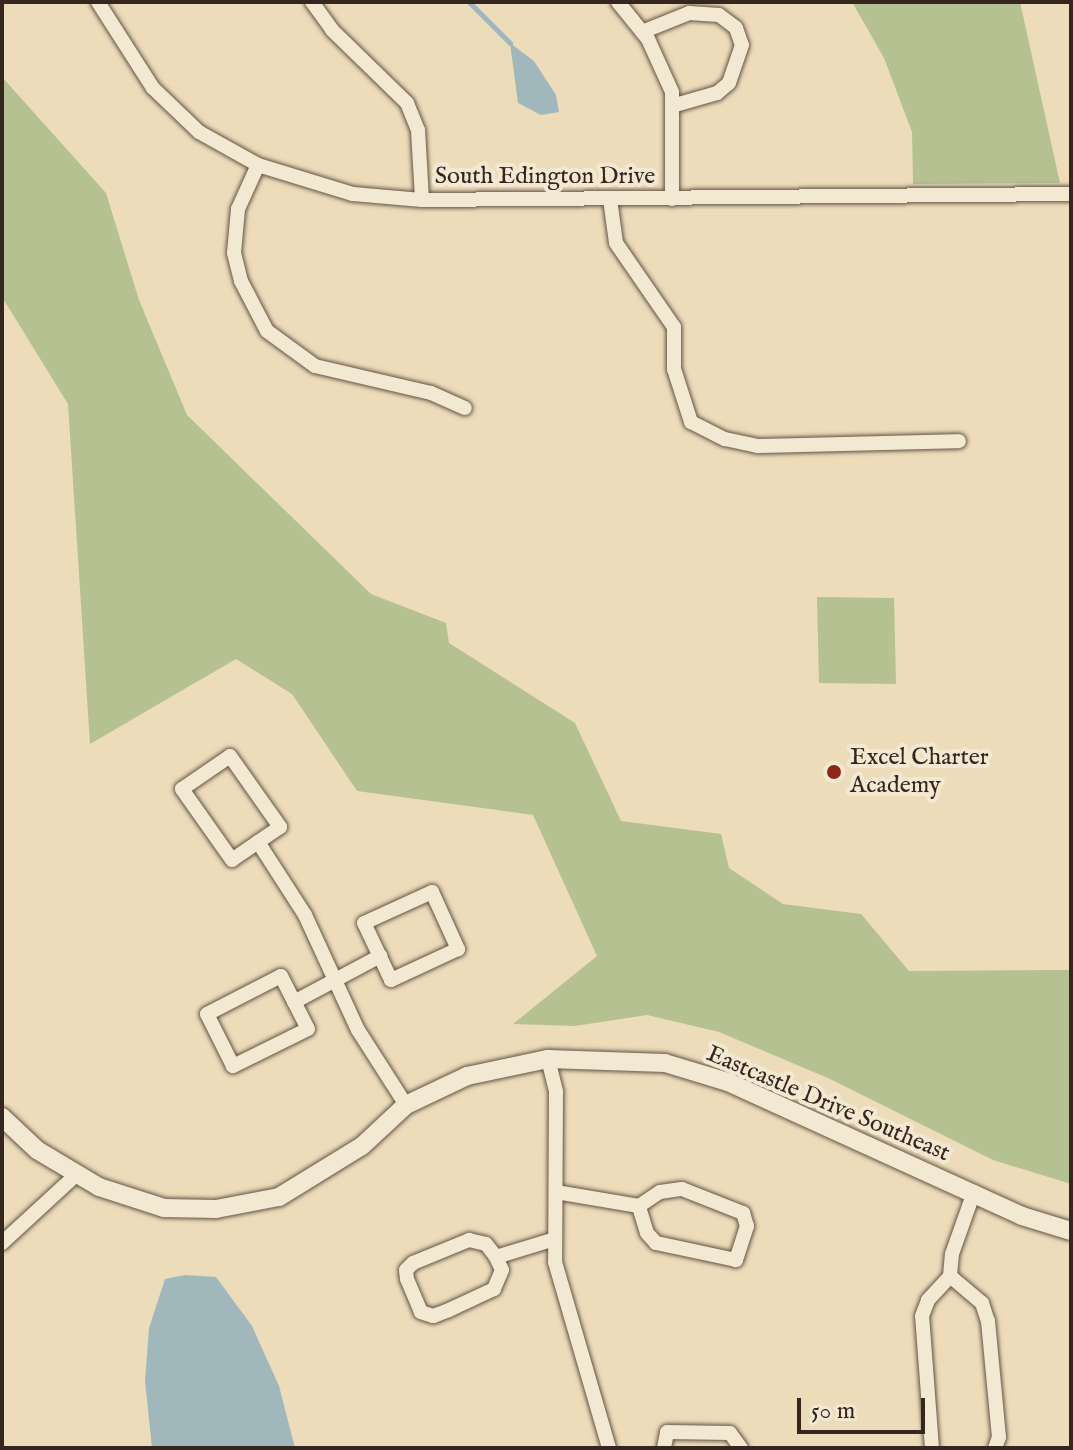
<!DOCTYPE html>
<style>
body{margin:0}
#map{position:relative;width:1073px;height:1450px;overflow:hidden;background:#eddcba;font-family:"IM FELL English",serif}
div>[style]{position:absolute}
.green>*{inset:0;background:#b5c191}
.water>*{inset:0;background:#a0b8bc}
.stream>*{height:5px;margin:-2.5px;padding:0 2.5px;transform-origin:2.5px;border-radius:2.5px;background:#a0b8bc}
.roads{filter:drop-shadow(0 0 2px #635446) drop-shadow(0 0 2px #635446)}
.minor>*{height:14px;margin:-7px;padding:0 7px;transform-origin:7px;border-radius:7px;background:#f3e8d2}
.tertiary>*{height:18px;margin:-9px;padding:0 9px;transform-origin:9px;border-radius:9px;background:#f3e8d2}
.dots>*{width:22px;height:22px;translate:-50% -50%;box-sizing:border-box;border:4px solid #f3e8d2;border-radius:50%}
span{translate:-50% -50%;white-space:nowrap;text-align:center;line-height:1.15;-webkit-text-stroke:8px #f3e8d2;paint-order:stroke}
.street-label{font-size:24px;color:#35271f}
.poi-label{font-size:24px;color:#35271f}
.left{translate:0 -50%;text-align:left}
.frame{position:absolute;inset:0;border:4px solid #35271f;pointer-events:none}
.scale{position:absolute;left:797px;top:1398px;width:128px;height:36px;box-sizing:border-box;border:4px solid #35271f;border-top:0;padding-left:10px;font-size:24px;line-height:28px;white-space:nowrap;color:#35271f;-webkit-text-stroke:6px #f3e8d2;paint-order:stroke}
</style>
<div id="map">
<div class="green">
<div style="clip-path:polygon(852px 2px,1020px 2px,1060px 183px,913px 184px,912px 132px,884px 58px)"></div>
<div style="clip-path:polygon(2px 77px,106px 193px,139px 300px,187px 415px,371px 594px,446px 623px,449px 643px,575px 723px,621px 821px,721px 834px,729px 868px,783px 904px,861px 914px,909px 971px,1071px 970px,1071px 1184px,993px 1160px,828px 1078px,719px 1032px,647px 1015px,575px 1026px,513px 1024px,597px 956px,533px 815px,357px 791px,292px 694px,236px 659px,90px 744px,68px 404px,2px 297px)"></div>
<div style="clip-path:polygon(817px 597px,894px 598px,896px 684px,819px 683px)"></div>
</div>
<div class="water">
<div style="clip-path:polygon(510px 43px,534px 61px,556px 95px,559px 112px,541px 115px,518px 103px)"></div>
<div style="clip-path:polygon(185px 1275px,216px 1277px,252px 1326px,279px 1386px,295px 1448px,152px 1448px,145px 1381px,149px 1328px,165px 1279px)"></div>
</div>
<div class="stream">
<div style="left:469px;top:2px;width:58px;rotate:45deg"></div>
</div>
<div class="roads">
<div class="minor">
<div style="left:98px;top:2px;width:102px;rotate:57.4deg"></div>
<div style="left:153px;top:88px;width:64px;rotate:43.7deg"></div>
<div style="left:199px;top:132px;width:68px;rotate:29.2deg"></div>
<div style="left:258px;top:165px;width:99px;rotate:17deg"></div>
<div style="left:353px;top:194px;width:69px;rotate:5deg"></div>
<div style="left:422px;top:200px;width:649px;rotate:-0.53deg"></div>
<div style="left:312px;top:2px;width:34px;rotate:54deg"></div>
<div style="left:332px;top:30px;width:105px;rotate:44.2deg"></div>
<div style="left:407px;top:103px;width:29px;rotate:68deg"></div>
<div style="left:418px;top:130px;width:70px;rotate:86.7deg"></div>
<div style="left:618px;top:2px;width:48px;rotate:51deg"></div>
<div style="left:648px;top:39px;width:58px;rotate:65.6deg"></div>
<div style="left:672px;top:92px;width:107px;rotate:90deg"></div>
<div style="left:642px;top:32px;width:51px;rotate:-22deg"></div>
<div style="left:689px;top:13px;width:30px;rotate:4deg"></div>
<div style="left:719px;top:15px;width:21px;rotate:37deg"></div>
<div style="left:736px;top:28px;width:18px;rotate:71deg"></div>
<div style="left:742px;top:45px;width:40px;rotate:108.9deg"></div>
<div style="left:729px;top:83px;width:16px;rotate:140deg"></div>
<div style="left:717px;top:93px;width:47px;rotate:163.9deg"></div>
<div style="left:258px;top:165px;width:48px;rotate:114.4deg"></div>
<div style="left:238px;top:209px;width:44px;rotate:95.2deg"></div>
<div style="left:234px;top:253px;width:29px;rotate:76deg"></div>
<div style="left:241px;top:281px;width:56px;rotate:62.5deg"></div>
<div style="left:267px;top:331px;width:59px;rotate:36.1deg"></div>
<div style="left:315px;top:366px;width:119px;rotate:13.1deg"></div>
<div style="left:431px;top:393px;width:37px;rotate:24deg"></div>
<div style="left:610px;top:199px;width:44px;rotate:82.2deg"></div>
<div style="left:616px;top:243px;width:102px;rotate:55.4deg"></div>
<div style="left:674px;top:327px;width:42px;rotate:90deg"></div>
<div style="left:674px;top:369px;width:56px;rotate:72.2deg"></div>
<div style="left:691px;top:422px;width:38px;rotate:27deg"></div>
<div style="left:725px;top:439px;width:34px;rotate:12deg"></div>
<div style="left:758px;top:446px;width:201px;rotate:-1.4deg"></div>
<div style="left:230px;top:756px;width:87px;rotate:54.8deg"></div>
<div style="left:280px;top:827px;width:58px;rotate:145.5deg"></div>
<div style="left:232px;top:860px;width:87px;rotate:-125.2deg"></div>
<div style="left:182px;top:789px;width:58px;rotate:-34.5deg"></div>
<div style="left:258px;top:842px;width:87px;rotate:57.2deg"></div>
<div style="left:305px;top:915px;width:127px;rotate:65.3deg"></div>
<div style="left:358px;top:1030px;width:89px;rotate:57.4deg"></div>
<div style="left:432px;top:892px;width:63px;rotate:65.5deg"></div>
<div style="left:458px;top:949px;width:74px;rotate:155.2deg"></div>
<div style="left:391px;top:980px;width:63px;rotate:-115.3deg"></div>
<div style="left:364px;top:923px;width:75px;rotate:-24.5deg"></div>
<div style="left:281px;top:976px;width:59px;rotate:63deg"></div>
<div style="left:308px;top:1029px;width:84px;rotate:153.7deg"></div>
<div style="left:233px;top:1066px;width:58px;rotate:-116.6deg"></div>
<div style="left:207px;top:1014px;width:83px;rotate:-27.2deg"></div>
<div style="left:294px;top:1002px;width:98px;rotate:-28.1deg"></div>
<div style="left:548px;top:1059px;width:34px;rotate:76deg"></div>
<div style="left:556px;top:1092px;width:170px;rotate:90.3deg"></div>
<div style="left:555px;top:1262px;width:194px;rotate:73.8deg"></div>
<div style="left:556px;top:1192px;width:84px;rotate:9.6deg"></div>
<div style="left:639px;top:1206px;width:25px;rotate:-34deg"></div>
<div style="left:660px;top:1192px;width:22px;rotate:-8deg"></div>
<div style="left:682px;top:1189px;width:66px;rotate:21.5deg"></div>
<div style="left:743px;top:1213px;width:14px;rotate:73deg"></div>
<div style="left:747px;top:1226px;width:36px;rotate:108deg"></div>
<div style="left:736px;top:1260px;width:82px;rotate:-168deg"></div>
<div style="left:656px;top:1243px;width:13px;rotate:-132deg"></div>
<div style="left:647px;top:1233px;width:28px;rotate:-107deg"></div>
<div style="left:2px;top:1243px;width:102px;rotate:-42.6deg"></div>
<div style="left:496px;top:1257px;width:14px;rotate:65deg"></div>
<div style="left:502px;top:1270px;width:21px;rotate:113deg"></div>
<div style="left:494px;top:1289px;width:50px;rotate:155deg"></div>
<div style="left:449px;top:1310px;width:17px;rotate:159deg"></div>
<div style="left:433px;top:1316px;width:13px;rotate:-162deg"></div>
<div style="left:421px;top:1312px;width:36px;rotate:-113deg"></div>
<div style="left:407px;top:1279px;width:9px;rotate:-96deg"></div>
<div style="left:406px;top:1270px;width:10px;rotate:-45deg"></div>
<div style="left:413px;top:1263px;width:61px;rotate:-22.3deg"></div>
<div style="left:469px;top:1240px;width:17px;rotate:13deg"></div>
<div style="left:486px;top:1244px;width:16px;rotate:52deg"></div>
<div style="left:496px;top:1257px;width:62px;rotate:-17deg"></div>
<div style="left:950px;top:1276px;width:42px;rotate:40.2deg"></div>
<div style="left:982px;top:1303px;width:19px;rotate:72deg"></div>
<div style="left:988px;top:1321px;width:117px;rotate:84.6deg"></div>
<div style="left:999px;top:1437px;width:12px;rotate:110deg"></div>
<div style="left:664px;top:1448px;width:16px;rotate:-79deg"></div>
<div style="left:667px;top:1432px;width:63px;rotate:0.9deg"></div>
<div style="left:730px;top:1433px;width:19px;rotate:54deg"></div>
<div style="left:932px;top:1448px;width:132px;rotate:-94.3deg"></div>
<div style="left:922px;top:1316px;width:17px;rotate:-69deg"></div>
<div style="left:928px;top:1300px;width:33px;rotate:-47deg"></div>
<div style="left:950px;top:1276px;width:22px;rotate:-85deg"></div>
<div style="left:952px;top:1254px;width:66px;rotate:-70.5deg"></div>
</div>
<div class="tertiary">
<div style="left:2px;top:1117px;width:48px;rotate:43.3deg"></div>
<div style="left:37px;top:1150px;width:72px;rotate:30.8deg"></div>
<div style="left:99px;top:1187px;width:68px;rotate:17.9deg"></div>
<div style="left:164px;top:1208px;width:52px;rotate:1.1deg"></div>
<div style="left:216px;top:1209px;width:64px;rotate:-10.8deg"></div>
<div style="left:279px;top:1197px;width:97px;rotate:-31.6deg"></div>
<div style="left:362px;top:1146px;width:60px;rotate:-43deg"></div>
<div style="left:406px;top:1105px;width:68px;rotate:-25.4deg"></div>
<div style="left:467px;top:1076px;width:83px;rotate:-11.9deg"></div>
<div style="left:548px;top:1059px;width:117px;rotate:2deg"></div>
<div style="left:665px;top:1063px;width:66px;rotate:16.8deg"></div>
<div style="left:728px;top:1082px;width:323px;rotate:24.5deg"></div>
<div style="left:1022px;top:1216px;width:51px;rotate:17deg"></div>
</div>
</div>
<div class="dots">
<div style="left:834px;top:772px;background:#8f2418"></div>
</div>
<div class="street-label">
<span style="left:545px;top:177px">South Edington Drive</span>
<span style="left:828px;top:1104px;rotate:23deg">Eastcastle Drive Southeast</span>
</div>
<div class="poi-label">
<span class="left" style="left:850px;top:772px">Excel Charter<br>Academy</span>
</div>
<div class="frame"></div>
<div class="scale">50 m</div>
</div>
